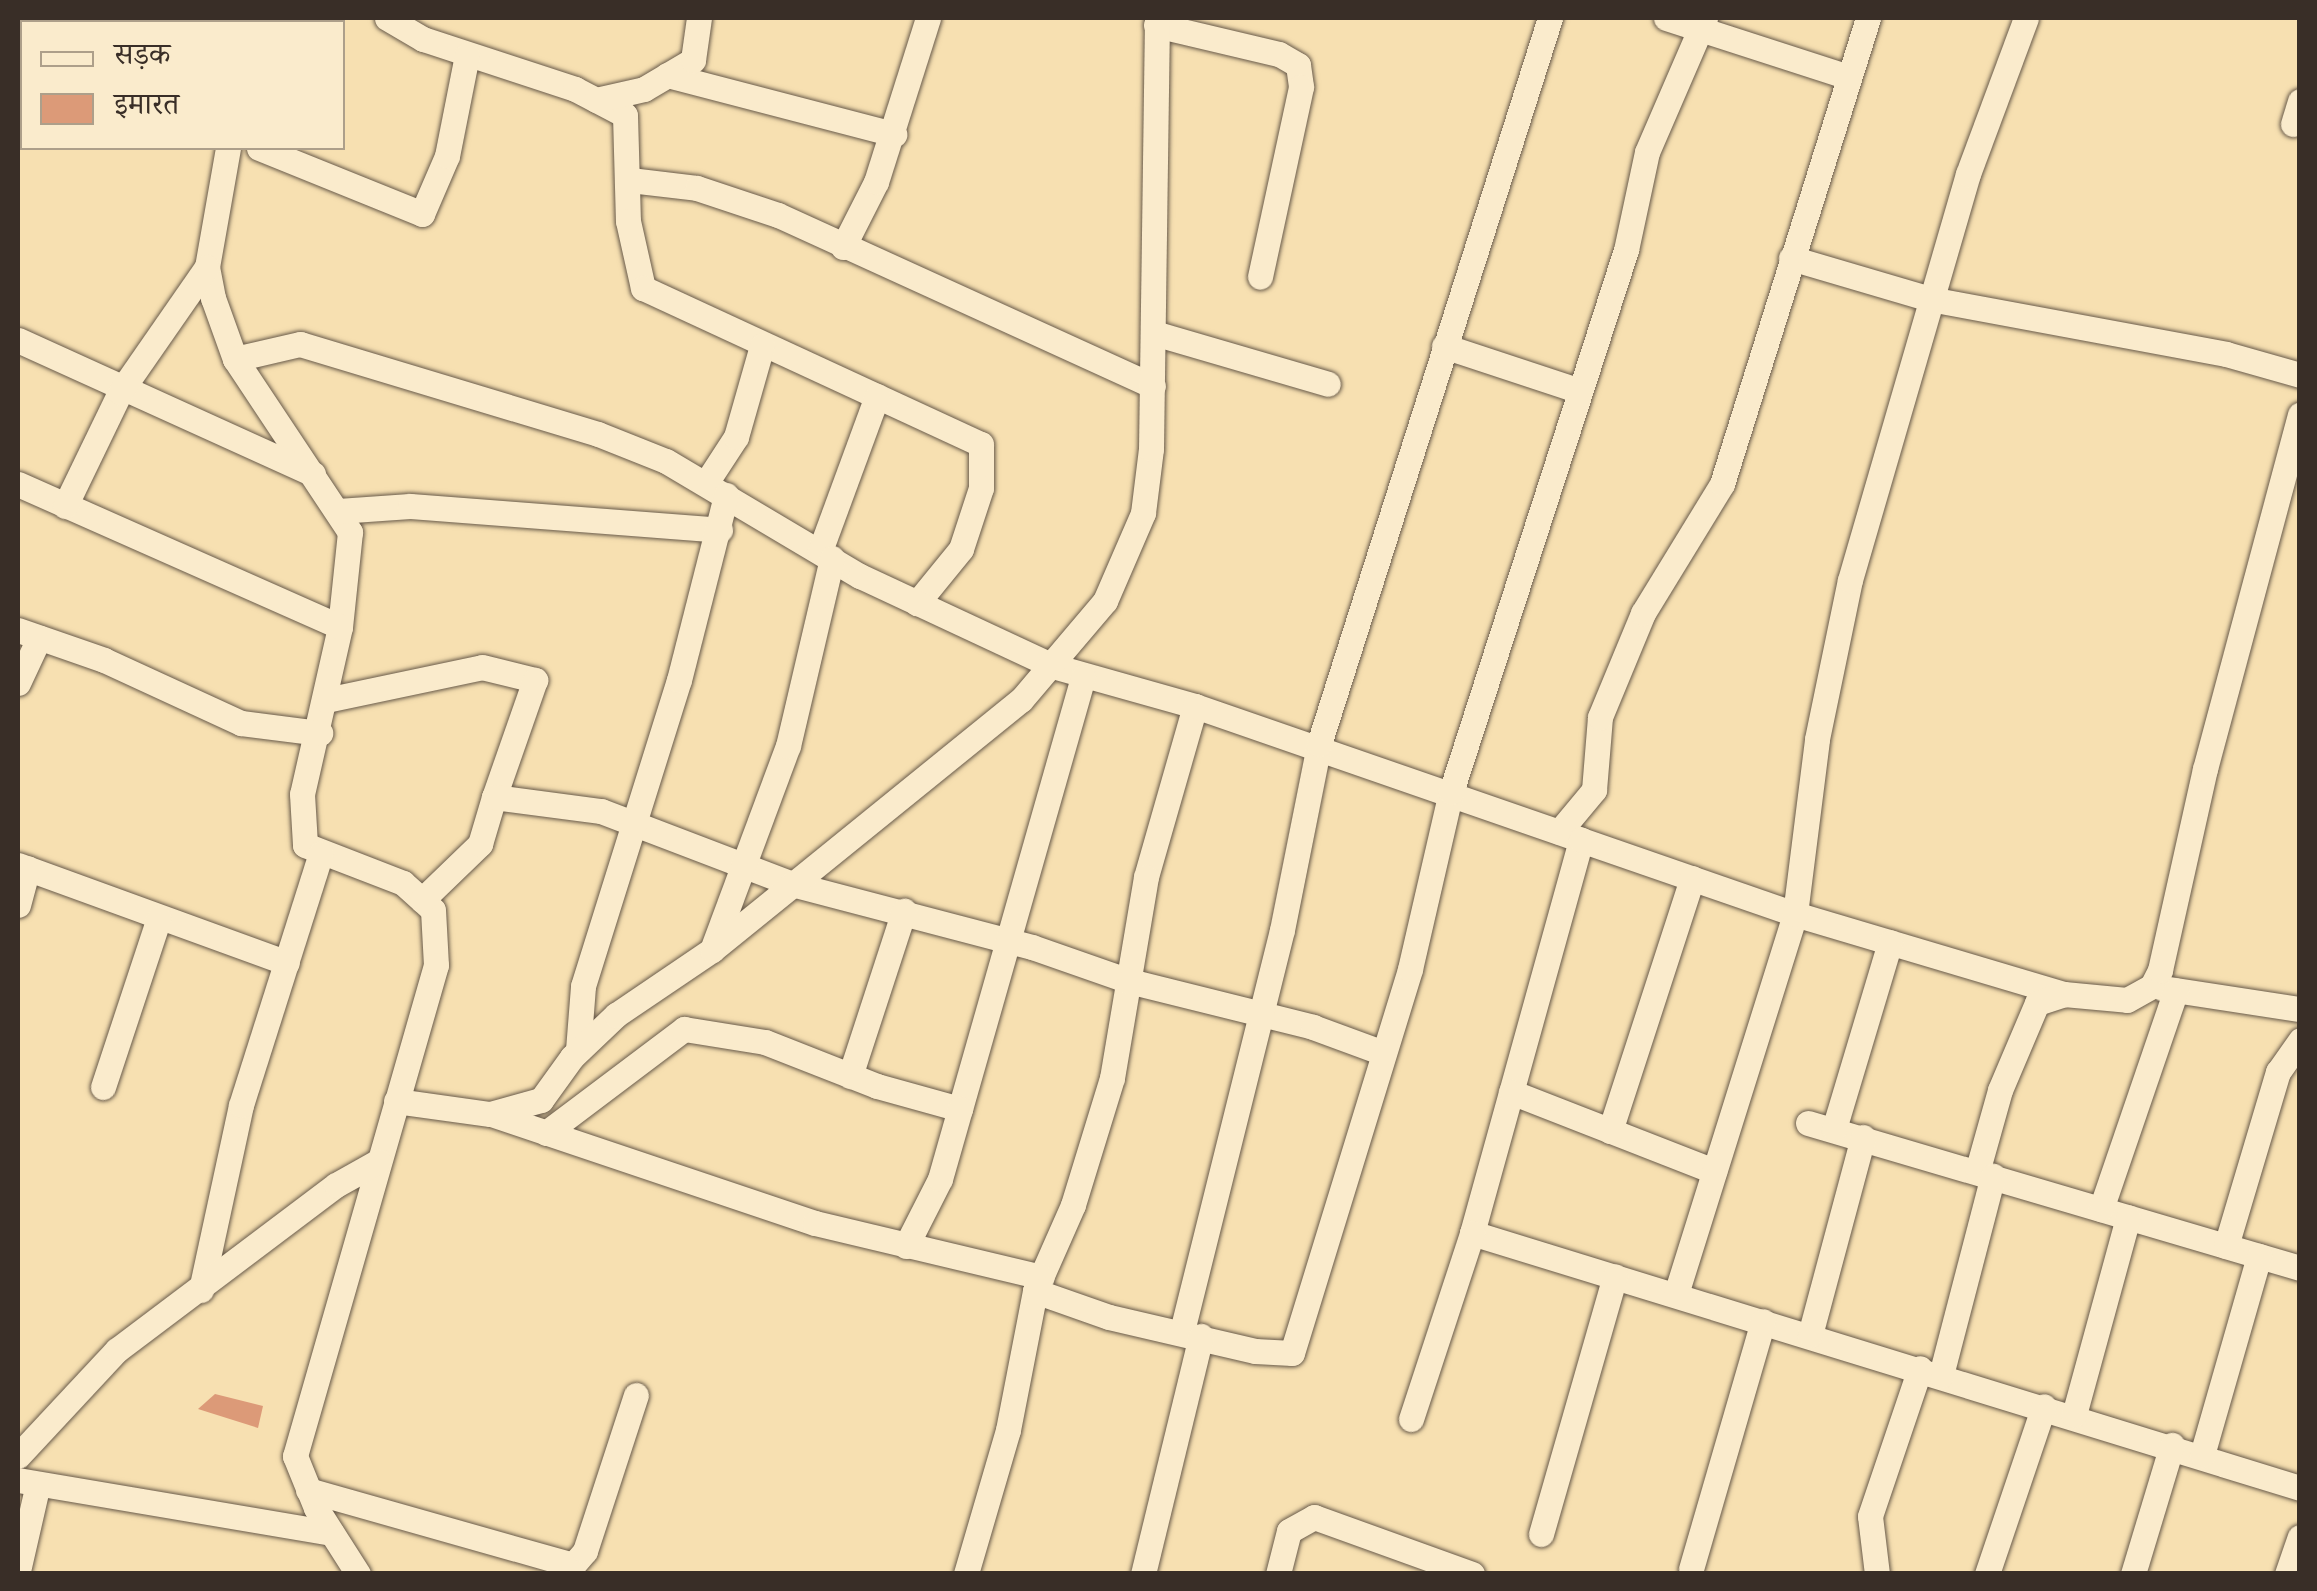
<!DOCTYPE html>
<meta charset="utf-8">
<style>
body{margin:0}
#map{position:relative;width:2317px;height:1591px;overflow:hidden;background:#f7e0b1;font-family:"IM FELL Great Primer","Noto Serif Devanagari",serif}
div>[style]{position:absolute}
.building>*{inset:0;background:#dc9a78}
.roads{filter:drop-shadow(0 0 2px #685a4a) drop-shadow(0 0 2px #685a4a)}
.minor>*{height:25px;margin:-12.5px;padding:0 12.5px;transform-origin:12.5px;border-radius:12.5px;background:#faebcc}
span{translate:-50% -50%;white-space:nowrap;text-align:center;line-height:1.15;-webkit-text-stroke:9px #faebcc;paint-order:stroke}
.frame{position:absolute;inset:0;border:20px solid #392e27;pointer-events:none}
.legend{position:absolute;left:20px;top:20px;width:325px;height:130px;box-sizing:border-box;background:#faebcc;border:2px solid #ad9f8a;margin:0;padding:12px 18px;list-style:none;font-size:30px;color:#392e27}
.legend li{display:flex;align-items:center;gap:20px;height:50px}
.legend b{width:50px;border:2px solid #ad9f8a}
</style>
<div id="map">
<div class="building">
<div style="clip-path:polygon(215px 1394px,263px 1406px,258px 1428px,198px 1409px)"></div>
</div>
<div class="roads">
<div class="minor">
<div style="left:240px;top:18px;width:4px;rotate:76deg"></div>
<div style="left:387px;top:18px;width:42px;rotate:30.3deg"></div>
<div style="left:423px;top:39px;width:160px;rotate:18.2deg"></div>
<div style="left:575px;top:89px;width:56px;rotate:27.5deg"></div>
<div style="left:625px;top:115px;width:106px;rotate:88.4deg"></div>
<div style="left:628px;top:221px;width:69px;rotate:77.4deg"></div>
<div style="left:643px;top:288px;width:372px;rotate:24.8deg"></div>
<div style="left:981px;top:444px;width:44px;rotate:90deg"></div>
<div style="left:981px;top:488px;width:64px;rotate:108.2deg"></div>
<div style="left:961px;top:549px;width:70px;rotate:129.2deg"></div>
<div style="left:1666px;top:18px;width:192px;rotate:17.9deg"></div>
<div style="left:1156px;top:25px;width:126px;rotate:13.3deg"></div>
<div style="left:1279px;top:54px;width:22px;rotate:30deg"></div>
<div style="left:1298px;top:65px;width:22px;rotate:82deg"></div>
<div style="left:1301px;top:87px;width:194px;rotate:102.2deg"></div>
<div style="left:18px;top:36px;width:4px;rotate:27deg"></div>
<div style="left:667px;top:75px;width:235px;rotate:14.6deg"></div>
<div style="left:596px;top:100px;width:49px;rotate:-12.9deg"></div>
<div style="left:644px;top:89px;width:57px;rotate:-30.6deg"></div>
<div style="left:693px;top:60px;width:42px;rotate:-81.9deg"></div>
<div style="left:2293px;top:124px;width:24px;rotate:-73deg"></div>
<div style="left:228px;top:148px;width:121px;rotate:100deg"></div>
<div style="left:207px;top:267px;width:32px;rotate:79deg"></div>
<div style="left:213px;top:298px;width:65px;rotate:70.2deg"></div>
<div style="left:235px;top:359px;width:208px;rotate:56.4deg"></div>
<div style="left:350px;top:532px;width:96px;rotate:96deg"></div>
<div style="left:340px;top:627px;width:171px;rotate:102.8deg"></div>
<div style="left:302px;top:794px;width:51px;rotate:86.6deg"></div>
<div style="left:305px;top:845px;width:105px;rotate:21.2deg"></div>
<div style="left:403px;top:883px;width:40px;rotate:42deg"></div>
<div style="left:433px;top:910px;width:55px;rotate:86.9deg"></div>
<div style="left:436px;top:965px;width:511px;rotate:106.02deg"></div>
<div style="left:295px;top:1456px;width:56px;rotate:68deg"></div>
<div style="left:316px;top:1508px;width:78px;rotate:57.5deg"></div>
<div style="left:259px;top:148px;width:176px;rotate:22deg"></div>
<div style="left:422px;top:214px;width:63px;rotate:-66.7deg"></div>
<div style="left:447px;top:156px;width:103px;rotate:-78.8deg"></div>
<div style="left:630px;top:180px;width:67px;rotate:6.8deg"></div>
<div style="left:697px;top:188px;width:85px;rotate:18.4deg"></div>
<div style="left:778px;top:215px;width:412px;rotate:24.5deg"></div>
<div style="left:843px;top:247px;width:73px;rotate:-63.1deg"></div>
<div style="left:876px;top:182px;width:172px;rotate:-72.4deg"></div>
<div style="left:1791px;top:258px;width:145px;rotate:16.4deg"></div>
<div style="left:1930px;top:299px;width:301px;rotate:10.5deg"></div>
<div style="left:2226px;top:354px;width:77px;rotate:15.8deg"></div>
<div style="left:1154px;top:333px;width:181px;rotate:16.3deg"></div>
<div style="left:18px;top:340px;width:324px;rotate:24.4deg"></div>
<div style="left:1444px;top:346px;width:140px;rotate:18.3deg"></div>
<div style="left:235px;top:359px;width:67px;rotate:-13deg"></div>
<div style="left:300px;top:344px;width:311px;rotate:16.8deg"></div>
<div style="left:598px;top:434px;width:73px;rotate:21.7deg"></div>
<div style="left:666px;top:461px;width:226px;rotate:30.7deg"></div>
<div style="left:860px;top:576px;width:213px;rotate:25deg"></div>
<div style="left:1053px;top:666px;width:148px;rotate:15.7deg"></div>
<div style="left:1195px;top:706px;width:178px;rotate:106deg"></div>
<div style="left:1146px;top:877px;width:204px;rotate:99.6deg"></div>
<div style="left:1112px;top:1078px;width:133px;rotate:107.1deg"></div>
<div style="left:1073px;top:1205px;width:94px;rotate:113.8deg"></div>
<div style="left:1035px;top:1291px;width:142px;rotate:101deg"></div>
<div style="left:1008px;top:1430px;width:150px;rotate:106.3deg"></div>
<div style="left:706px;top:483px;width:55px;rotate:-56.9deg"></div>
<div style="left:736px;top:437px;width:95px;rotate:-74.1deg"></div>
<div style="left:18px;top:484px;width:352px;rotate:23.9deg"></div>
<div style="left:65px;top:506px;width:127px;rotate:-64.2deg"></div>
<div style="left:120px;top:392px;width:152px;rotate:-55.2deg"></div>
<div style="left:338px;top:511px;width:72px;rotate:-4deg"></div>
<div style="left:410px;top:506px;width:311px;rotate:4.4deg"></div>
<div style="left:820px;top:551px;width:165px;rotate:-69.8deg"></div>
<div style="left:18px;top:630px;width:91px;rotate:19.2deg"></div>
<div style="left:104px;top:660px;width:151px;rotate:24.7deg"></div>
<div style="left:241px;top:723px;width:80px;rotate:7.2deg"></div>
<div style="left:18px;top:683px;width:50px;rotate:-65deg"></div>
<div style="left:326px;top:700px;width:159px;rotate:-11.9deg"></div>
<div style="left:482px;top:667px;width:55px;rotate:13.8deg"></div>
<div style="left:535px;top:680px;width:124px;rotate:109.3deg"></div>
<div style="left:1195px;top:706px;width:409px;rotate:19.1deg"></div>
<div style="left:1581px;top:840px;width:408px;rotate:105.5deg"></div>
<div style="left:1472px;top:1233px;width:866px;rotate:17.12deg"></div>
<div style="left:1559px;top:832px;width:55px;rotate:-50.2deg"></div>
<div style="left:1594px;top:790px;width:73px;rotate:-85.3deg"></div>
<div style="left:1600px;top:717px;width:113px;rotate:-67.5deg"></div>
<div style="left:1643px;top:613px;width:151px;rotate:-58.5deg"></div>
<div style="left:1722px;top:484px;width:488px;rotate:-72.6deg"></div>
<div style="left:1581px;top:840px;width:226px;rotate:19.1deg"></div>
<div style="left:1795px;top:914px;width:281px;rotate:16.6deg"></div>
<div style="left:18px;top:865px;width:286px;rotate:20deg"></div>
<div style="left:422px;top:900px;width:81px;rotate:-44deg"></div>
<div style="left:480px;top:844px;width:49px;rotate:-73.4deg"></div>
<div style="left:494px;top:797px;width:108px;rotate:7.5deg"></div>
<div style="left:601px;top:811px;width:204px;rotate:20.9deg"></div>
<div style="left:792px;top:884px;width:248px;rotate:14.7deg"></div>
<div style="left:1032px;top:947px;width:103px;rotate:19.3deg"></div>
<div style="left:1129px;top:981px;width:190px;rotate:14deg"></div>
<div style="left:1313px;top:1027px;width:72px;rotate:20.2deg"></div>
<div style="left:18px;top:905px;width:38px;rotate:-75deg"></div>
<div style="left:712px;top:950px;width:218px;rotate:-69.6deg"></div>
<div style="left:788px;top:746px;width:193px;rotate:-76.8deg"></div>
<div style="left:2162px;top:988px;width:140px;rotate:8.7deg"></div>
<div style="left:578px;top:1050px;width:64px;rotate:-85.5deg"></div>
<div style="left:583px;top:986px;width:321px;rotate:-72.6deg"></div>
<div style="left:679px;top:680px;width:191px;rotate:-75.7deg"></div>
<div style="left:850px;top:1076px;width:174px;rotate:-71.9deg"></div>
<div style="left:103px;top:1087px;width:178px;rotate:-71.7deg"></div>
<div style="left:1511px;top:1092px;width:218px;rotate:21.3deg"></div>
<div style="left:396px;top:1101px;width:95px;rotate:7.9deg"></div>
<div style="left:490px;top:1114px;width:53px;rotate:-15.4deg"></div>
<div style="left:541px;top:1100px;width:53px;rotate:-54.2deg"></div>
<div style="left:572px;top:1057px;width:61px;rotate:-43.7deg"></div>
<div style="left:616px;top:1015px;width:116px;rotate:-34.1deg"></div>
<div style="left:712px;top:950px;width:397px;rotate:-39deg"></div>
<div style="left:1021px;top:700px;width:130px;rotate:-49.7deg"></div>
<div style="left:1105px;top:601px;width:96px;rotate:-66.6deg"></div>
<div style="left:1143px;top:513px;width:64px;rotate:-82.9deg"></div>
<div style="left:1151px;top:449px;width:431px;rotate:-89.2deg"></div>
<div style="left:491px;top:1114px;width:342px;rotate:18.6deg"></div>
<div style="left:815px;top:1223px;width:233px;rotate:13.4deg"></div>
<div style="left:1808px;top:1123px;width:513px;rotate:16.42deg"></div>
<div style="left:1834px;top:1129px;width:195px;rotate:-73.3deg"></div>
<div style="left:1610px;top:1131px;width:266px;rotate:-72deg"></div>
<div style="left:546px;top:1133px;width:173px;rotate:-37deg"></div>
<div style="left:684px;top:1029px;width:82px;rotate:9.1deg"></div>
<div style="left:765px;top:1042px;width:120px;rotate:21.4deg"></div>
<div style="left:877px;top:1086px;width:86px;rotate:15.5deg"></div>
<div style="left:960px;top:1109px;width:449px;rotate:-74.1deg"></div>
<div style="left:1977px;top:1172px;width:85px;rotate:-74.3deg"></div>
<div style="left:2000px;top:1090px;width:95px;rotate:-67deg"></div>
<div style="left:2037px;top:1003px;width:28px;rotate:-18deg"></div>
<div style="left:2064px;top:994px;width:63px;rotate:5.4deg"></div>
<div style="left:2127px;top:1000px;width:29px;rotate:-29deg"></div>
<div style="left:2152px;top:986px;width:18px;rotate:-63deg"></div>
<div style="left:2160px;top:970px;width:206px;rotate:-77.4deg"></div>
<div style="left:2205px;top:769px;width:367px;rotate:-75deg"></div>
<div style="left:2101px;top:1209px;width:231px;rotate:-71.1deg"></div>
<div style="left:906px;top:1246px;width:75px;rotate:-63.1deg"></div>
<div style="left:940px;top:1179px;width:73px;rotate:-74.1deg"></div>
<div style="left:2226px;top:1246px;width:182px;rotate:-73.4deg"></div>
<div style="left:2278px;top:1072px;width:39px;rotate:-55deg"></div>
<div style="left:201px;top:1290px;width:189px;rotate:-77.8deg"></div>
<div style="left:241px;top:1105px;width:264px;rotate:-72.4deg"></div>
<div style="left:1035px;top:1291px;width:78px;rotate:19.4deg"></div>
<div style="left:1109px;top:1317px;width:150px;rotate:13.1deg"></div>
<div style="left:1255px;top:1351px;width:37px;rotate:3deg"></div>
<div style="left:1292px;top:1353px;width:402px;rotate:-72.9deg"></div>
<div style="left:1410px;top:969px;width:182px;rotate:-77deg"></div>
<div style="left:1451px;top:792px;width:570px;rotate:-72.11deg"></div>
<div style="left:1626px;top:250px;width:100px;rotate:-77.9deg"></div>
<div style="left:1647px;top:152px;width:146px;rotate:-66.6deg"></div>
<div style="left:1676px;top:1294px;width:398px;rotate:-72.6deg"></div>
<div style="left:1795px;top:914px;width:176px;rotate:-82.8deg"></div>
<div style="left:1817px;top:739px;width:162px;rotate:-78.3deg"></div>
<div style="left:1850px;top:580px;width:423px;rotate:-73.8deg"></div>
<div style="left:1968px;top:174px;width:166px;rotate:-69.6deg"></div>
<div style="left:1182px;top:1331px;width:413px;rotate:-76deg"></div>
<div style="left:1282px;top:930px;width:190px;rotate:-78.7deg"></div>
<div style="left:1319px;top:744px;width:762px;rotate:-72.35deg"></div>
<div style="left:1810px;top:1335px;width:205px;rotate:-75deg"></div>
<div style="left:1941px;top:1375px;width:206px;rotate:-75.4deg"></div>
<div style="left:2074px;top:1415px;width:205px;rotate:-74.7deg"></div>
<div style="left:1411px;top:1419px;width:196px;rotate:-71.8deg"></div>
<div style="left:2202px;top:1455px;width:207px;rotate:-74deg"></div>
<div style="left:18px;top:1456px;width:145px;rotate:-47deg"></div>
<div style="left:117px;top:1350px;width:274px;rotate:-37deg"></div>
<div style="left:336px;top:1185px;width:49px;rotate:-29.2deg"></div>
<div style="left:18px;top:1480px;width:318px;rotate:9.6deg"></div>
<div style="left:308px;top:1490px;width:275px;rotate:15.8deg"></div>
<div style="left:573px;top:1565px;width:18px;rotate:-49deg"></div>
<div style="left:585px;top:1551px;width:164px;rotate:-71.9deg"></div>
<div style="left:1541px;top:1534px;width:268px;rotate:-74deg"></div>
<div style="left:1691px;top:1569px;width:258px;rotate:-73.8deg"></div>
<div style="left:18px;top:1571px;width:89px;rotate:-77.1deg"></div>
<div style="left:1143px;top:1574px;width:245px;rotate:-76.3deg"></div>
<div style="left:1278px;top:1574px;width:44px;rotate:-75.7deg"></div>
<div style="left:1289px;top:1531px;width:29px;rotate:-29deg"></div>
<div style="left:1314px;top:1517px;width:168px;rotate:19.8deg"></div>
<div style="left:1877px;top:1574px;width:58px;rotate:-96.9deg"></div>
<div style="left:1870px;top:1516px;width:156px;rotate:-71.3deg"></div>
<div style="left:1987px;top:1574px;width:177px;rotate:-71.3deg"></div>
<div style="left:2133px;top:1574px;width:135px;rotate:-73.2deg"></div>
<div style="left:2287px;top:1574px;width:39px;rotate:-71deg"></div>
</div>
</div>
<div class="frame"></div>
<ul class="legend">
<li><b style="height:12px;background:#faebcc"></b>सड़क</li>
<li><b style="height:28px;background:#dc9a78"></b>इमारत</li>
</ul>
</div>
